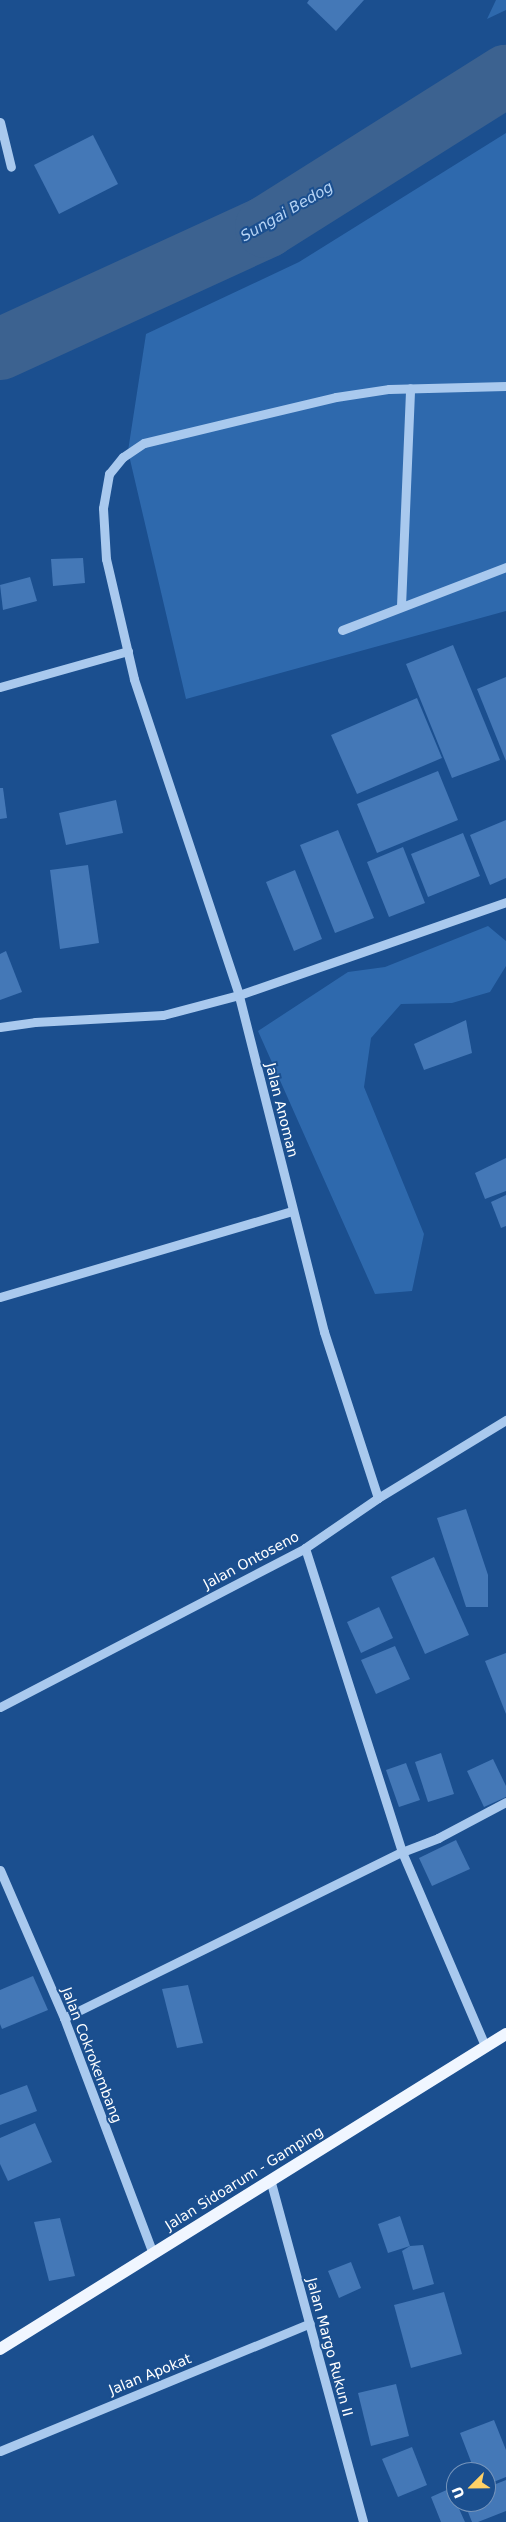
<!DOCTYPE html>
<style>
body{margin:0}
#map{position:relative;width:506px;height:2522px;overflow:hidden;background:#1b4f8f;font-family:"DejaVu Sans",sans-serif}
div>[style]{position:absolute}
.green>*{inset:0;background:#2e69ad}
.river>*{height:62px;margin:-31px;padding:0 31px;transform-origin:31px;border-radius:31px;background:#3c6290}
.building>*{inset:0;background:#4478b7}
.minor>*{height:9px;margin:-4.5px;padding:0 4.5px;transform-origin:4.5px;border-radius:4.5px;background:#a9c9ee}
.major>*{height:12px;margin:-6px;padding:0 6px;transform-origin:6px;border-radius:6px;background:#f0f6ff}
span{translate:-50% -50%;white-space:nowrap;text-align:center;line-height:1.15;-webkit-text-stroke:4px #1b4f8f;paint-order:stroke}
.street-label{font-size:14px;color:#fff}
.water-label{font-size:15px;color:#b5d3f5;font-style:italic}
.north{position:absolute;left:446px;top:2462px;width:50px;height:50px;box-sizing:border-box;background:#1b4f8f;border:1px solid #7695bc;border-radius:50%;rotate:247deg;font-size:14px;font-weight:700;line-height:20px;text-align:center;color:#fff}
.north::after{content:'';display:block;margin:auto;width:18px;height:22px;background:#ffd166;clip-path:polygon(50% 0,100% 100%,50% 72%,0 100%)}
</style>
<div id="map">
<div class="green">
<div style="clip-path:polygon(496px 0,506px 0,506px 10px,487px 19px)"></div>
<div style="clip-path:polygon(506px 133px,506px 611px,186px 699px,128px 451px,146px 334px,299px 262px)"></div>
<div style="clip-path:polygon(488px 926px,506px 941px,506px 966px,490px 992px,452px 1003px,401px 1004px,371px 1038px,364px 1087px,424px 1234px,412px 1291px,375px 1294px,258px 1031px,348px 972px,385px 967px)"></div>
</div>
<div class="river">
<div style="left:0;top:349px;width:293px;rotate:-24.6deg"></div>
<div style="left:266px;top:227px;width:284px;rotate:-32.2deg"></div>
</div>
<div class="building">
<div style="clip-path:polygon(309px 0,364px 0,336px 31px,307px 3px)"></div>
<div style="clip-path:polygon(93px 135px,118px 184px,59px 214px,34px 165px)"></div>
<div style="clip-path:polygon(83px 558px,85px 583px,53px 586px,51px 559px)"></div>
<div style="clip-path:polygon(30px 577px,37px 601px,3px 610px,0 585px)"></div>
<div style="clip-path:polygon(453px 645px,500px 760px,452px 778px,406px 664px)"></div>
<div style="clip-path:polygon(506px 677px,506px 761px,477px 689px)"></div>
<div style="clip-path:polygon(417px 698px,442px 758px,357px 794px,331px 735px)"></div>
<div style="clip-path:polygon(438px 771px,458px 820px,377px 853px,357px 804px)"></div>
<div style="clip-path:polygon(0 788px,3px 788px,7px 818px,0 819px)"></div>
<div style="clip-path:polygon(116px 800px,123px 833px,66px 845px,59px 813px)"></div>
<div style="clip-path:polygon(506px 820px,506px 878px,490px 885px,470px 835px)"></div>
<div style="clip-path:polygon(338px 830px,374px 918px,335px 933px,300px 845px)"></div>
<div style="clip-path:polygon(463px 833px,480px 876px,428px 897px,411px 854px)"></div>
<div style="clip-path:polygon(403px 847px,425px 903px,389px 917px,367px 862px)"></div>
<div style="clip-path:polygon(88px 865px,99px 943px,60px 949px,50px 870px)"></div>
<div style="clip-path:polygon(295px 870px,322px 939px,294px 951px,266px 882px)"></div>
<div style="clip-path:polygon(6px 951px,22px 992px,0 1000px,0 954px)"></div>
<div style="clip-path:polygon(466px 1020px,472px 1053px,424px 1070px,414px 1044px)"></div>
<div style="clip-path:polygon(506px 1158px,506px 1191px,485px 1199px,475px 1173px)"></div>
<div style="clip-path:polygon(506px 1195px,506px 1226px,501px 1228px,491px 1202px)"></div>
<div style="clip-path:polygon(466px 1509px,488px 1575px,488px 1607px,466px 1607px,437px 1518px)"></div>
<div style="clip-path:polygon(434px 1557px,469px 1635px,425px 1654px,391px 1577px)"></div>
<div style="clip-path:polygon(379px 1607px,393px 1638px,361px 1653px,347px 1622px)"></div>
<div style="clip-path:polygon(395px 1646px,410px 1679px,376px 1694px,361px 1660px)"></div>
<div style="clip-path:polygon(506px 1653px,506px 1714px,485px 1661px)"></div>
<div style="clip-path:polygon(441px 1753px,454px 1794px,428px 1802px,415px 1762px)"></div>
<div style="clip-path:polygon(493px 1759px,506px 1786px,506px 1797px,484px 1807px,467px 1771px)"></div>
<div style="clip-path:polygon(406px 1763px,420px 1800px,399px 1807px,386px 1770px)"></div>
<div style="clip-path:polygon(456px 1840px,470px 1869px,432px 1886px,419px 1858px)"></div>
<div style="clip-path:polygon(33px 1976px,48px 2010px,2px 2029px,0 2024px,0 1990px)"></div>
<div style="clip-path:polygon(188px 1985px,203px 2043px,177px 2048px,162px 1989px)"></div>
<div style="clip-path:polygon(27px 2085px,37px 2111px,0 2125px,0 2095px)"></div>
<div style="clip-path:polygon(35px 2123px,52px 2162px,8px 2181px,0 2164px,0 2138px)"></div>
<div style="clip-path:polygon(400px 2216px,410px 2246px,388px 2253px,378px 2224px)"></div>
<div style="clip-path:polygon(60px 2218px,75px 2276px,49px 2281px,34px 2222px)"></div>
<div style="clip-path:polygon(423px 2245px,434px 2284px,413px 2290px,402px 2251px,410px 2246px)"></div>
<div style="clip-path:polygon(351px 2262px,361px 2288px,339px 2298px,328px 2271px)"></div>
<div style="clip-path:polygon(444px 2292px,462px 2354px,411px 2368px,394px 2305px)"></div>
<div style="clip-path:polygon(396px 2384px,409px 2436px,371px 2446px,358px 2393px)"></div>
<div style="clip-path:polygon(494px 2420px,506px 2450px,506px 2477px,486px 2485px,486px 2472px,475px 2472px,460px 2433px)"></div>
<div style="clip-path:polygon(412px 2447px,427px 2485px,398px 2497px,382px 2459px)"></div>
<div style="clip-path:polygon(506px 2480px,506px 2511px,478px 2522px,472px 2522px,464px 2502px,486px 2502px,486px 2488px)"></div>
<div style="clip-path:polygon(451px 2488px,456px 2502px,465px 2522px,441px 2522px,431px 2497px)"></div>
</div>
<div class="minor">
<div style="left:0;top:122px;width:46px;rotate:76.3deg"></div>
<div style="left:401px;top:606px;width:218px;rotate:-87.6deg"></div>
<div style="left:342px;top:630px;width:176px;rotate:-21deg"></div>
<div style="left:0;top:687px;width:133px;rotate:-15.7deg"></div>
<div style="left:0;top:1027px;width:35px;rotate:-8deg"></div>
<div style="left:35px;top:1022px;width:128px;rotate:-3.1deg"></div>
<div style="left:163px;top:1015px;width:79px;rotate:-14.7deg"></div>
<div style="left:239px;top:995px;width:283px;rotate:-19.2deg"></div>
<div style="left:0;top:1297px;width:304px;rotate:-16.4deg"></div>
<div style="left:378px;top:1498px;width:175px;rotate:-108deg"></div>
<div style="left:324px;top:1332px;width:348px;rotate:-104.2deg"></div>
<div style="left:239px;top:995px;width:333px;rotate:-108.4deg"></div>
<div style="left:134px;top:679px;width:123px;rotate:-103.1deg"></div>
<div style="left:106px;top:559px;width:51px;rotate:-93.4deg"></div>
<div style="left:103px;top:508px;width:35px;rotate:-80deg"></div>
<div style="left:109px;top:474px;width:22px;rotate:-51deg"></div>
<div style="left:123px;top:457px;width:25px;rotate:-34deg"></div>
<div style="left:144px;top:443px;width:197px;rotate:-13.5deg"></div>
<div style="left:336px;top:397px;width:54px;rotate:-8.6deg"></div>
<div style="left:389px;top:389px;width:117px;rotate:-1.5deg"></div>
<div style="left:305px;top:1548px;width:319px;rotate:72.3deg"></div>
<div style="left:402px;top:1852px;width:211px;rotate:66.8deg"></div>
<div style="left:0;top:1707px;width:344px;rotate:-27.5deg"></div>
<div style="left:305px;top:1548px;width:88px;rotate:-34.4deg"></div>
<div style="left:378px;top:1498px;width:150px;rotate:-31.4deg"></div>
<div style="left:0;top:1870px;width:161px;rotate:66.6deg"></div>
<div style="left:64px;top:2018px;width:251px;rotate:69.3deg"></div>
<div style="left:64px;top:2018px;width:377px;rotate:-26.2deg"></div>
<div style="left:402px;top:1852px;width:39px;rotate:-21deg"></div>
<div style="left:438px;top:1838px;width:77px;rotate:-27.9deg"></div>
<div style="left:270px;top:2179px;width:355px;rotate:74.8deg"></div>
<div style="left:0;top:2451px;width:335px;rotate:-22.4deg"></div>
</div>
<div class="major">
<div style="left:0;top:2349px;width:596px;rotate:-31.9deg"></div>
</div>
<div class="street-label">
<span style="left:282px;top:1110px;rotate:76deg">Jalan Anoman</span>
<span style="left:251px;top:1560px;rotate:-28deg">Jalan Ontoseno</span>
<span style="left:92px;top:2055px;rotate:69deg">Jalan Cokrokembang</span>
<span style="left:244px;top:2178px;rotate:-32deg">Jalan Sidoarum - Gamping</span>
<span style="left:330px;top:2347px;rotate:75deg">Jalan Margo Rukun II</span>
<span style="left:150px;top:2374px;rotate:-22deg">Jalan Apokat</span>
</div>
<div class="water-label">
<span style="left:287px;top:212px;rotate:-30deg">Sungai Bedog</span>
</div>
<div class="north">U</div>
</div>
